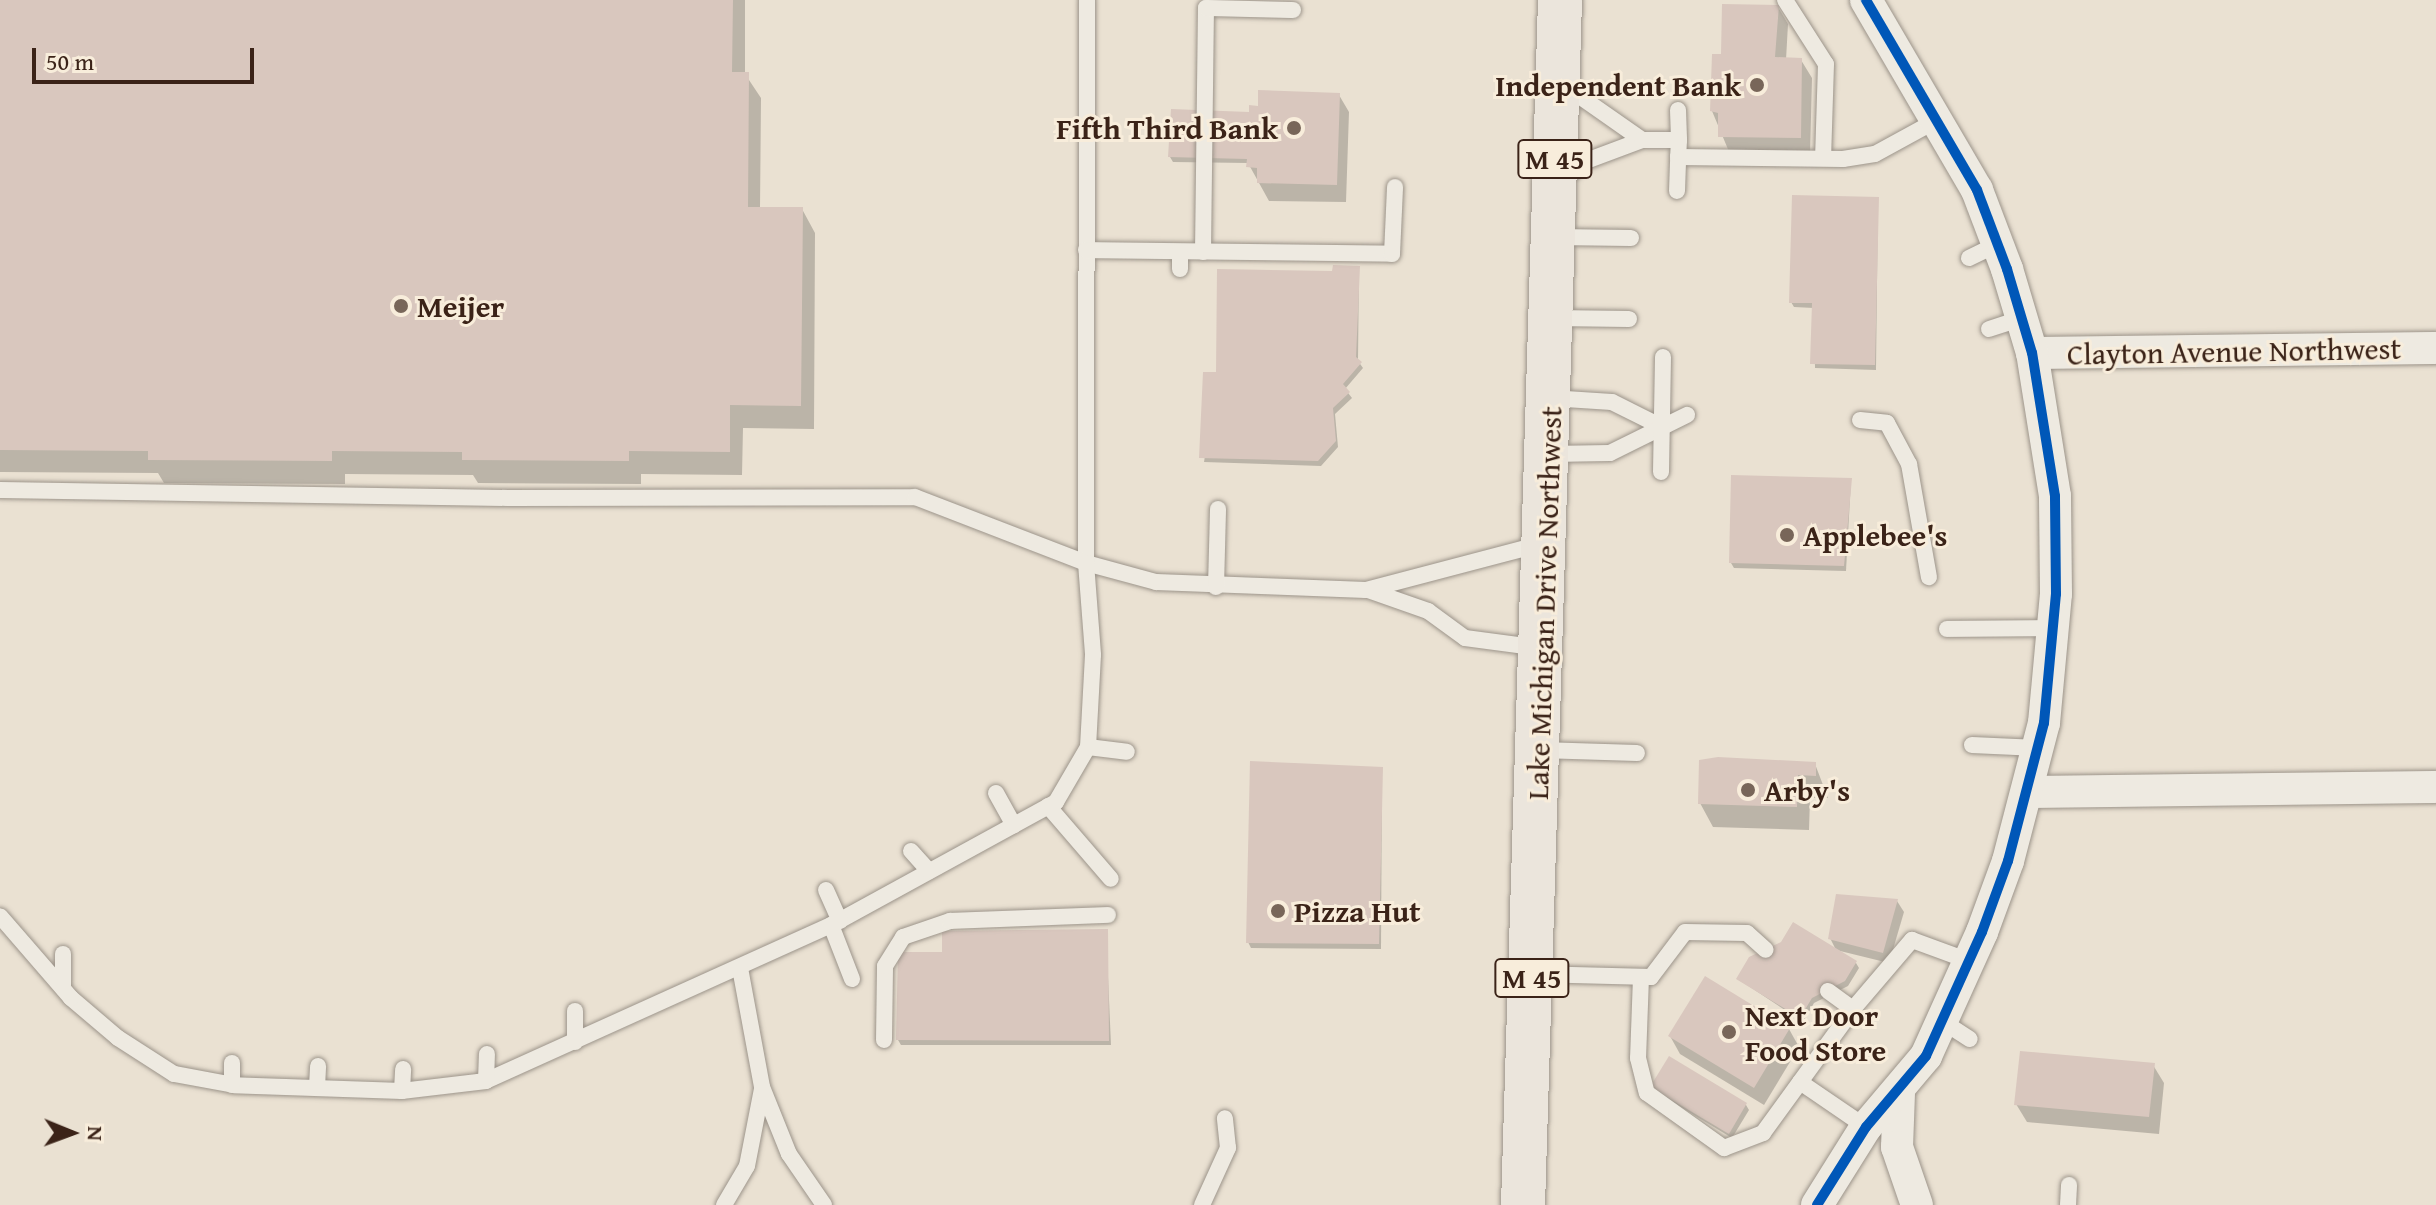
<!DOCTYPE html>
<style>
body{margin:0}
#map{position:relative;width:2436px;height:1205px;overflow:hidden;background:#eae1d2;font-family:"Gentium Book Plus",serif}
div>[style]{position:absolute}
.shadow>*{inset:0;background:#0003}
.building>*{inset:0;background:#d9c7be}
.roads{filter:drop-shadow(0 0 2px #9c948a) drop-shadow(0 0 2px #9c948a)}
.service>*{height:16px;margin:-8px;padding:0 8px;transform-origin:8px;border-radius:8px;background:#eeeae1}
.minor>*{height:32px;margin:-16px;padding:0 16px;transform-origin:16px;border-radius:16px;background:#eeeae1}
.trunk>*{height:44px;margin:-22px;padding:0 22px;transform-origin:22px;border-radius:22px;background:#ebe5dc}
.cycleway>*{height:10px;margin:-5px;padding:0 5px;transform-origin:5px;border-radius:5px;background:#0057b8}
.dots>*{width:22px;height:22px;translate:-50% -50%;box-sizing:border-box;border:4px solid #f8eddb;border-radius:50%}
span{translate:-50% -50%;white-space:nowrap;text-align:center;line-height:1.15;-webkit-text-stroke:6px #f8eddb;paint-order:stroke}
.shield-label span{padding:2px 6px;background:#f8eddb;border:2px solid;border-radius:6px;-webkit-text-stroke-width:0}
.shield-label{font-size:28px;color:#3b2318;font-weight:700}
.poi-label{font-size:30px;color:#3b2318;font-weight:700}
.right{translate:-100% -50%;text-align:right}
.left{translate:0 -50%;text-align:left}
.street-label{font-size:30px;color:#3b2318}
.north{position:absolute;left:32px;top:1093px;width:80px;height:80px;-webkit-text-stroke:6px #f8eddb;paint-order:stroke;rotate:91deg;font-size:22px;font-weight:700;line-height:32px;text-align:center;color:#3b2318}
.north::after{content:'';display:block;margin:auto;width:28px;height:36px;background:#3b2318;clip-path:polygon(50% 0,100% 100%,50% 72%,0 100%)}
.scale{position:absolute;left:32px;top:48px;width:222px;height:36px;box-sizing:border-box;border:4px solid #3b2318;border-top:0;padding-left:10px;font-size:24px;line-height:28px;white-space:nowrap;color:#3b2318;-webkit-text-stroke:6px #f8eddb;paint-order:stroke}
</style>
<div id="map">
<div class="shadow">
<div style="clip-path:polygon(0 0,745px 0,745px 74px,761px 98px,760px 209px,802px 209px,815px 233px,814px 429px,743px 428px,742px 475px,641px 474px,641px 484px,478px 483px,473px 475px,345px 474px,345px 484px,164px 483px,158px 473px,0 472px)"></div>
<div style="clip-path:polygon(1778px 7px,1788px 24px,1786px 60px,1801px 60px,1812px 78px,1810px 155px,1730px 154px,1712px 111px,1723px 56px)"></div>
<div style="clip-path:polygon(1339px 95px,1349px 112px,1346px 202px,1269px 201px,1248px 163px,1173px 162px,1170px 157px,1247px 114px)"></div>
<div style="clip-path:polygon(1878px 199px,1876px 370px,1815px 368px,1814px 308px,1794px 307px,1791px 302px)"></div>
<div style="clip-path:polygon(1359px 268px,1358px 361px,1363px 368px,1345px 389px,1352px 398px,1335px 414px,1338px 447px,1321px 466px,1204px 462px,1218px 374px,1334px 273px)"></div>
<div style="clip-path:polygon(1851px 480px,1846px 571px,1734px 568px,1731px 563px)"></div>
<div style="clip-path:polygon(1815px 764px,1828px 798px,1810px 798px,1809px 830px,1713px 827px,1700px 803px)"></div>
<div style="clip-path:polygon(1382px 768px,1381px 949px,1251px 948px,1248px 942px)"></div>
<div style="clip-path:polygon(1897px 901px,1904px 912px,1889px 963px,1836px 950px,1830px 938px)"></div>
<div style="clip-path:polygon(1106px 931px,1111px 1045px,901px 1045px,898px 1040px,944px 954px)"></div>
<div style="clip-path:polygon(1856px 963px,1859px 968px,1848px 986px,1814px 1003px,1803px 1022px,1738px 979px)"></div>
<div style="clip-path:polygon(1789px 1029px,1799px 1047px,1764px 1105px,1680px 1054px,1670px 1036px)"></div>
<div style="clip-path:polygon(2153px 1065px,2164px 1083px,2159px 1134px,2027px 1122px,2016px 1104px)"></div>
<div style="clip-path:polygon(1656px 1092px,1746px 1105px,1749px 1110px,1732px 1138px)"></div>
</div>
<div class="building">
<div style="clip-path:polygon(0 0,733px 0,732px 72px,749px 72px,748px 207px,803px 207px,801px 406px,730px 405px,730px 452px,629px 451px,629px 461px,462px 460px,462px 452px,332px 451px,332px 461px,148px 460px,148px 451px,0 450px)"></div>
<div style="clip-path:polygon(1722px 4px,1779px 5px,1775px 57px,1802px 58px,1801px 138px,1718px 137px,1718px 113px,1710px 111px,1712px 54px,1721px 54px)"></div>
<div style="clip-path:polygon(1258px 90px,1340px 93px,1337px 185px,1257px 183px,1257px 168px,1246px 167px,1247px 159px,1168px 157px,1171px 109px,1249px 112px,1249px 105px,1258px 106px)"></div>
<div style="clip-path:polygon(1792px 195px,1879px 197px,1875px 365px,1810px 364px,1812px 303px,1789px 303px)"></div>
<div style="clip-path:polygon(1333px 265px,1360px 266px,1356px 357px,1362px 362px,1343px 384px,1350px 392px,1333px 408px,1336px 441px,1318px 461px,1199px 458px,1203px 372px,1216px 372px,1217px 269px,1332px 271px)"></div>
<div style="clip-path:polygon(1731px 475px,1852px 478px,1844px 566px,1729px 563px)"></div>
<div style="clip-path:polygon(1718px 757px,1816px 762px,1816px 776px,1798px 775px,1797px 807px,1698px 804px,1699px 760px)"></div>
<div style="clip-path:polygon(1250px 761px,1383px 767px,1379px 944px,1246px 943px)"></div>
<div style="clip-path:polygon(1836px 894px,1898px 899px,1883px 953px,1828px 939px)"></div>
<div style="clip-path:polygon(1793px 922px,1857px 961px,1845px 981px,1812px 998px,1800px 1018px,1736px 979px,1749px 957px,1781px 942px)"></div>
<div style="clip-path:polygon(1108px 929px,1109px 1041px,896px 1040px,898px 952px,942px 952px,942px 931px)"></div>
<div style="clip-path:polygon(1705px 976px,1790px 1028px,1754px 1088px,1668px 1036px)"></div>
<div style="clip-path:polygon(2020px 1051px,2155px 1063px,2149px 1117px,2014px 1105px)"></div>
<div style="clip-path:polygon(1669px 1056px,1747px 1103px,1729px 1134px,1650px 1087px)"></div>
</div>
<div class="roads">
<div class="service">
<div style="left:1087px;top:0;width:563px;rotate:90.1deg"></div>
<div style="left:1086px;top:563px;width:73px;rotate:15.2deg"></div>
<div style="left:1156px;top:582px;width:210px;rotate:2.2deg"></div>
<div style="left:1366px;top:590px;width:181px;rotate:-14.7deg"></div>
<div style="left:1785px;top:0;width:76px;rotate:57.4deg"></div>
<div style="left:1826px;top:64px;width:94px;rotate:91.8deg"></div>
<div style="left:1565px;top:86px;width:94px;rotate:35deg"></div>
<div style="left:1678px;top:110px;width:30px;rotate:88deg"></div>
<div style="left:1562px;top:181px;width:31px;rotate:-40deg"></div>
<div style="left:1586px;top:161px;width:60px;rotate:-20.6deg"></div>
<div style="left:1642px;top:140px;width:37px"></div>
<div style="left:1679px;top:140px;width:17px;rotate:93deg"></div>
<div style="left:1678px;top:157px;width:165px;rotate:0.7deg"></div>
<div style="left:1843px;top:159px;width:32px;rotate:-9deg"></div>
<div style="left:1875px;top:154px;width:73px;rotate:-28.7deg"></div>
<div style="left:1677px;top:191px;width:34px;rotate:-88deg"></div>
<div style="left:1554px;top:237px;width:77px;rotate:0.7deg"></div>
<div style="left:1086px;top:250px;width:306px;rotate:0.7deg"></div>
<div style="left:1392px;top:254px;width:67px;rotate:-87.4deg"></div>
<div style="left:1203px;top:252px;width:244px;rotate:-89.3deg"></div>
<div style="left:1206px;top:8px;width:87px;rotate:1.3deg"></div>
<div style="left:1969px;top:258px;width:32px;rotate:-26deg"></div>
<div style="left:1180px;top:269px;width:17px;rotate:-90deg"></div>
<div style="left:1552px;top:318px;width:77px;rotate:0.7deg"></div>
<div style="left:1989px;top:329px;width:35px;rotate:-18deg"></div>
<div style="left:1550px;top:398px;width:62px;rotate:3.7deg"></div>
<div style="left:1612px;top:402px;width:54px;rotate:26.6deg"></div>
<div style="left:1860px;top:420px;width:27px;rotate:6deg"></div>
<div style="left:1887px;top:423px;width:47px;rotate:61.8deg"></div>
<div style="left:1909px;top:464px;width:115px;rotate:80deg"></div>
<div style="left:1549px;top:454px;width:61px;rotate:-0.9deg"></div>
<div style="left:1610px;top:453px;width:86px;rotate:-26.3deg"></div>
<div style="left:1661px;top:472px;width:115px;rotate:-89deg"></div>
<div style="left:0;top:490px;width:508px;rotate:0.9deg"></div>
<div style="left:508px;top:498px;width:407px;rotate:-0.1deg"></div>
<div style="left:915px;top:497px;width:183px;rotate:21.1deg"></div>
<div style="left:1086px;top:563px;width:92px;rotate:85.6deg"></div>
<div style="left:1093px;top:655px;width:92px;rotate:93.1deg"></div>
<div style="left:1088px;top:747px;width:64px;rotate:120.2deg"></div>
<div style="left:1056px;top:802px;width:256px;rotate:151.3deg"></div>
<div style="left:831px;top:925px;width:379px;rotate:155.7deg"></div>
<div style="left:486px;top:1081px;width:85px;rotate:173.2deg"></div>
<div style="left:402px;top:1091px;width:168px;rotate:-178deg"></div>
<div style="left:234px;top:1085px;width:61px;rotate:-169.6deg"></div>
<div style="left:174px;top:1074px;width:67px;rotate:-147.3deg"></div>
<div style="left:118px;top:1038px;width:62px;rotate:-139.6deg"></div>
<div style="left:71px;top:998px;width:108px;rotate:-130.9deg"></div>
<div style="left:1216px;top:587px;width:78px;rotate:-88.5deg"></div>
<div style="left:1368px;top:590px;width:64px;rotate:19.3deg"></div>
<div style="left:1428px;top:611px;width:46px;rotate:36.1deg"></div>
<div style="left:1465px;top:638px;width:76px;rotate:7.6deg"></div>
<div style="left:1947px;top:629px;width:106px;rotate:-0.5deg"></div>
<div style="left:1972px;top:745px;width:66px;rotate:2.6deg"></div>
<div style="left:1088px;top:747px;width:39px;rotate:7deg"></div>
<div style="left:1540px;top:750px;width:97px;rotate:1.8deg"></div>
<div style="left:996px;top:793px;width:37px;rotate:61deg"></div>
<div style="left:1048px;top:806px;width:96px;rotate:49.2deg"></div>
<div style="left:911px;top:851px;width:27px;rotate:48deg"></div>
<div style="left:826px;top:890px;width:34px;rotate:66deg"></div>
<div style="left:831px;top:925px;width:58px;rotate:68.7deg"></div>
<div style="left:63px;top:954px;width:34px;rotate:90deg"></div>
<div style="left:740px;top:968px;width:121px;rotate:79.5deg"></div>
<div style="left:762px;top:1087px;width:72px;rotate:68.1deg"></div>
<div style="left:789px;top:1154px;width:62px;rotate:55.5deg"></div>
<div style="left:1533px;top:974px;width:118px;rotate:1.5deg"></div>
<div style="left:1651px;top:977px;width:56px;rotate:-52.9deg"></div>
<div style="left:1685px;top:932px;width:62px;rotate:0.9deg"></div>
<div style="left:1747px;top:933px;width:25px;rotate:42deg"></div>
<div style="left:1641px;top:977px;width:81px;rotate:92.1deg"></div>
<div style="left:1638px;top:1058px;width:36px;rotate:76deg"></div>
<div style="left:1647px;top:1093px;width:95px;rotate:35.5deg"></div>
<div style="left:1724px;top:1148px;width:42px;rotate:-21deg"></div>
<div style="left:1763px;top:1133px;width:153px;rotate:-54deg"></div>
<div style="left:1828px;top:991px;width:31px;rotate:36deg"></div>
<div style="left:1853px;top:1009px;width:91px;rotate:-49.5deg"></div>
<div style="left:1912px;top:940px;width:61px;rotate:20.2deg"></div>
<div style="left:1942px;top:1021px;width:33px;rotate:33deg"></div>
<div style="left:884px;top:1040px;width:74px;rotate:-89.2deg"></div>
<div style="left:885px;top:966px;width:34px;rotate:-58deg"></div>
<div style="left:903px;top:937px;width:50px;rotate:-18.8deg"></div>
<div style="left:950px;top:921px;width:158px;rotate:-2.2deg"></div>
<div style="left:575px;top:1042px;width:31px;rotate:-90deg"></div>
<div style="left:486px;top:1081px;width:27px;rotate:-88deg"></div>
<div style="left:1800px;top:1082px;width:80px;rotate:34.3deg"></div>
<div style="left:232px;top:1085px;width:22px;rotate:-90deg"></div>
<div style="left:317px;top:1087px;width:21px;rotate:-87deg"></div>
<div style="left:402px;top:1091px;width:22px;rotate:-87deg"></div>
<div style="left:724px;top:1205px;width:45px;rotate:-59.5deg"></div>
<div style="left:747px;top:1166px;width:78px;rotate:-79deg"></div>
<div style="left:1202px;top:1205px;width:63px;rotate:-65.5deg"></div>
<div style="left:1228px;top:1148px;width:30px;rotate:-96deg"></div>
<div style="left:2068px;top:1205px;width:20px;rotate:-87deg"></div>
</div>
<div class="minor">
<div style="left:2032px;top:353px;width:404px;rotate:-0.7deg"></div>
<div style="left:2027px;top:792px;width:409px;rotate:-0.7deg"></div>
<div style="left:1899px;top:1093px;width:54px;rotate:92.1deg"></div>
<div style="left:1897px;top:1147px;width:61px;rotate:71deg"></div>
<div style="left:1817px;top:1205px;width:92px;rotate:-57.9deg"></div>
<div style="left:1866px;top:1127px;width:93px;rotate:-49.8deg"></div>
<div style="left:1926px;top:1056px;width:136px;rotate:-65.7deg"></div>
<div style="left:1982px;top:932px;width:76px;rotate:-69.9deg"></div>
<div style="left:2008px;top:861px;width:143px;rotate:-75.4deg"></div>
<div style="left:2044px;top:723px;width:130px;rotate:-84.7deg"></div>
<div style="left:2056px;top:594px;width:98px;rotate:-90.6deg"></div>
<div style="left:2055px;top:496px;width:145px;rotate:-99.1deg"></div>
<div style="left:2032px;top:353px;width:88px;rotate:-106.6deg"></div>
<div style="left:2007px;top:269px;width:85px;rotate:-110.8deg"></div>
<div style="left:1977px;top:190px;width:220px;rotate:-120.3deg"></div>
</div>
<div class="trunk">
<div style="left:1523px;top:1205px;width:1206px;rotate:-88.24deg"></div>
</div>
</div>
<div class="cycleway">
<div style="left:1817px;top:1205px;width:92px;rotate:-57.9deg"></div>
<div style="left:1866px;top:1127px;width:93px;rotate:-49.8deg"></div>
<div style="left:1926px;top:1056px;width:136px;rotate:-65.7deg"></div>
<div style="left:1982px;top:932px;width:76px;rotate:-69.9deg"></div>
<div style="left:2008px;top:861px;width:143px;rotate:-75.4deg"></div>
<div style="left:2044px;top:723px;width:130px;rotate:-84.7deg"></div>
<div style="left:2056px;top:594px;width:98px;rotate:-90.6deg"></div>
<div style="left:2055px;top:496px;width:145px;rotate:-99.1deg"></div>
<div style="left:2032px;top:353px;width:88px;rotate:-106.6deg"></div>
<div style="left:2007px;top:269px;width:85px;rotate:-110.8deg"></div>
<div style="left:1977px;top:190px;width:220px;rotate:-120.3deg"></div>
</div>
<div class="dots">
<div style="left:1757px;top:85px;background:#786659"></div>
<div style="left:1294px;top:128px;background:#786659"></div>
<div style="left:401px;top:306px;background:#786659"></div>
<div style="left:1787px;top:535px;background:#786659"></div>
<div style="left:1748px;top:790px;background:#786659"></div>
<div style="left:1278px;top:911px;background:#786659"></div>
<div style="left:1729px;top:1032px;background:#786659"></div>
</div>
<div class="shield-label">
<span style="left:1555px;top:159px">M 45</span>
<span style="left:1532px;top:978px">M 45</span>
</div>
<div class="poi-label">
<span class="right" style="left:1741px;top:85px">Independent Bank</span>
<span class="right" style="left:1278px;top:128px">Fifth Third Bank</span>
<span class="left" style="left:417px;top:306px">Meijer</span>
<span class="left" style="left:1803px;top:535px">Applebee's</span>
<span class="left" style="left:1764px;top:790px">Arby's</span>
<span class="left" style="left:1294px;top:911px">Pizza Hut</span>
<span class="left" style="left:1745px;top:1032px">Next Door<br>Food Store</span>
</div>
<div class="street-label">
<span style="left:2234px;top:351px;rotate:-1deg">Clayton Avenue Northwest</span>
<span style="left:1544px;top:603px;rotate:-88deg">Lake Michigan Drive Northwest</span>
</div>
<div class="north">N</div>
<div class="scale">50 m</div>
</div>
